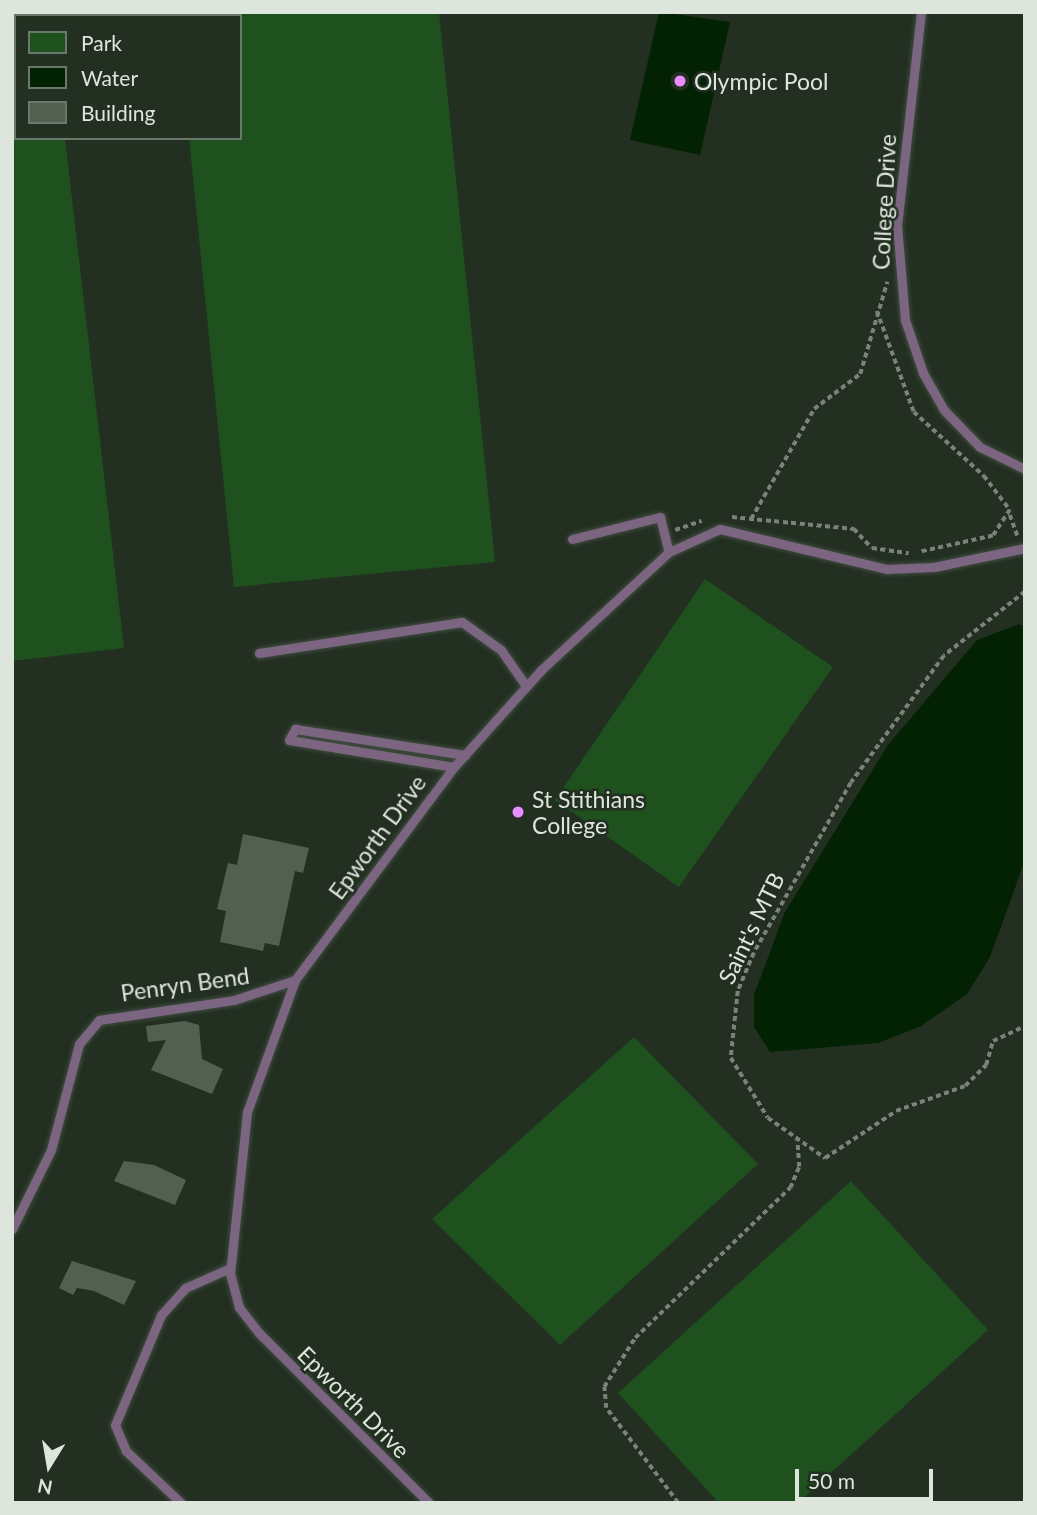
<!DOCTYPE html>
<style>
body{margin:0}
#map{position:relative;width:1037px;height:1515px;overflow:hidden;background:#222f21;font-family:Lato,sans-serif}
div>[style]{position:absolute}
.green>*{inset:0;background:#1e511e}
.water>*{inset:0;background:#032203}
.building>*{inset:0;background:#526051}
.path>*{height:3.5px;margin-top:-1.75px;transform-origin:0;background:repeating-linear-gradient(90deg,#798378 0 5px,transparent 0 8.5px)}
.roads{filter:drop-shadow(0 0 2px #404c3f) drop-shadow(0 0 2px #404c3f)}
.lane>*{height:9px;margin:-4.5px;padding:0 4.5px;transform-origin:4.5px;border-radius:4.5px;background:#7b6581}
.dots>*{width:19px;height:19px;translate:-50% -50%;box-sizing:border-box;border:4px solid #222f21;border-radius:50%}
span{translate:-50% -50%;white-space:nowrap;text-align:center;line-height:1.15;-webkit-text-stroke:5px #222f21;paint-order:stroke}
.poi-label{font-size:23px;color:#dde5dc}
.left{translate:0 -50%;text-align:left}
.street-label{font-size:23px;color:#dde5dc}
.frame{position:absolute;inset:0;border:14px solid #dde5dc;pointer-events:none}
.legend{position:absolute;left:14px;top:14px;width:228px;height:126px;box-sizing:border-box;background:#222f21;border:2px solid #6d786c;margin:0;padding:9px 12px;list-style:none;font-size:21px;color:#dde5dc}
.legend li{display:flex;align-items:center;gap:14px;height:35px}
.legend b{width:35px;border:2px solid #6d786c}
.north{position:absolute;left:14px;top:1431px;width:70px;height:70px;-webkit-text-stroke:5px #222f21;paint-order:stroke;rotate:191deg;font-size:19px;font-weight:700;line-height:28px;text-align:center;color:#dde5dc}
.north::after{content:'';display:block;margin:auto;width:24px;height:32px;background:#dde5dc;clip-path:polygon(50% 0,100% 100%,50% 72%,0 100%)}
.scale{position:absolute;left:795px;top:1469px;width:138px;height:32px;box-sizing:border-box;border:4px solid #dde5dc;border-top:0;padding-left:9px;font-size:21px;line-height:24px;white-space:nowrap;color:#dde5dc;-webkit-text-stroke:5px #222f21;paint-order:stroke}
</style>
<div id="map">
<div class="green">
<div style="clip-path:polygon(12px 12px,50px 12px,16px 16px,16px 138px,65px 138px,124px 648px,12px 661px)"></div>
<div style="clip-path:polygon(176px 12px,439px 12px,495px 562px,234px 587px,189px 138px,240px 138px,240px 16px)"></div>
<div style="clip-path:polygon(705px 579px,833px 667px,679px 887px,555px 800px)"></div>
<div style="clip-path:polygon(634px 1037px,758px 1164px,560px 1345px,432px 1219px)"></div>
<div style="clip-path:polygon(851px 1181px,988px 1330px,798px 1503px,719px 1503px,618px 1393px)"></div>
</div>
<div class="water">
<div style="clip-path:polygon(659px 12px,730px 22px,700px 155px,630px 140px)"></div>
<div style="clip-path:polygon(1019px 624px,1025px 627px,1025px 860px,990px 957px,967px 994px,921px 1026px,878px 1043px,770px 1052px,754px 1027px,754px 995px,785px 912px,888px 745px,977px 640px)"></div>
</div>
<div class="building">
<div style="clip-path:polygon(243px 834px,309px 848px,303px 873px,295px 871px,279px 946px,265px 943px,263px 951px,220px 942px,226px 911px,217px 909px,228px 863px,237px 865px)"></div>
<div style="clip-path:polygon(185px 1021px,199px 1025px,202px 1059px,223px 1069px,212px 1094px,151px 1070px,166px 1040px,148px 1042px,146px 1026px)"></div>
<div style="clip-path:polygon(124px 1161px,154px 1165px,186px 1180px,175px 1205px,114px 1181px)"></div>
<div style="clip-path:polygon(72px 1261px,136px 1281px,124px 1305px,94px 1291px,77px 1288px,73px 1295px,59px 1288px)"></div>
</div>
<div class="path">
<div style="left:877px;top:311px;width:108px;rotate:69.9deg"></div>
<div style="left:914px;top:412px;width:95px;rotate:42.4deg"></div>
<div style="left:984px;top:476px;width:43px;rotate:52.6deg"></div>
<div style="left:1010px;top:510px;width:31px;rotate:123deg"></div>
<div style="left:993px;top:536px;width:75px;rotate:167.6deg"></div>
<div style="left:1010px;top:515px;width:23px;rotate:70deg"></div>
<div style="left:732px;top:517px;width:123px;rotate:5.6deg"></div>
<div style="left:854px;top:529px;width:26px;rotate:47deg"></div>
<div style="left:872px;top:548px;width:37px;rotate:8deg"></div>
<div style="left:751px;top:519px;width:127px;rotate:-60.2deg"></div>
<div style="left:814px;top:409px;width:58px;rotate:-37.3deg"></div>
<div style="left:860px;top:374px;width:96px;rotate:-73.6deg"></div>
<div style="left:675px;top:530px;width:28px;rotate:-19deg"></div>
<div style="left:1025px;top:592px;width:103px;rotate:141.7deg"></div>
<div style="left:944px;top:656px;width:157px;rotate:126.2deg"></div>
<div style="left:851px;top:783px;width:196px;rotate:119.7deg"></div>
<div style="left:754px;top:953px;width:41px;rotate:112.8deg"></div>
<div style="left:738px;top:991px;width:67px;rotate:96deg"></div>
<div style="left:731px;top:1058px;width:70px;rotate:58.3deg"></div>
<div style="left:768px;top:1118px;width:70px;rotate:35.1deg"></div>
<div style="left:825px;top:1158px;width:85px;rotate:-33.5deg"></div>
<div style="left:896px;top:1111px;width:73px;rotate:-19.9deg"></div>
<div style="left:965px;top:1086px;width:30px;rotate:-45deg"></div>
<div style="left:986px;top:1065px;width:25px;rotate:-74deg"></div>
<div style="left:993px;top:1041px;width:35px;rotate:-25deg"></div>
<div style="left:678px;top:1503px;width:119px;rotate:-127.2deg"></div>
<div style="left:606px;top:1408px;width:21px;rotate:-95deg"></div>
<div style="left:604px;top:1387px;width:58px;rotate:-57.7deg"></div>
<div style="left:635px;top:1338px;width:216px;rotate:-44.1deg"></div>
<div style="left:790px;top:1188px;width:23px;rotate:-67deg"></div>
<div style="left:799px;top:1167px;width:27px;rotate:-94deg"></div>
</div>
<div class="roads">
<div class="lane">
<div style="left:921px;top:12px;width:214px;rotate:96.4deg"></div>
<div style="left:897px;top:225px;width:95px;rotate:85.2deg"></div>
<div style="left:905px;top:320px;width:56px;rotate:71.2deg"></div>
<div style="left:923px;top:373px;width:43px;rotate:60.4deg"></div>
<div style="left:944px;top:410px;width:52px;rotate:45.8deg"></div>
<div style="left:980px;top:447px;width:50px;rotate:26.1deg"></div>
<div style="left:572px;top:539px;width:91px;rotate:-14deg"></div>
<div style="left:660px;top:517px;width:36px;rotate:76deg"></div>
<div style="left:259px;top:653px;width:205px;rotate:-8.7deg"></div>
<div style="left:462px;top:622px;width:48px;rotate:35.7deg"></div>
<div style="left:501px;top:650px;width:44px;rotate:55.2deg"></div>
<div style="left:454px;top:767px;width:167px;rotate:-170.7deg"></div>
<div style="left:289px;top:740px;width:13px;rotate:-61deg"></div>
<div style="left:295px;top:729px;width:172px;rotate:8.7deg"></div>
<div style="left:12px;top:1229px;width:88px;rotate:-63.7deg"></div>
<div style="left:51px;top:1150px;width:110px;rotate:-75.2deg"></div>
<div style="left:79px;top:1044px;width:31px;rotate:-50deg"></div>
<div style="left:99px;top:1020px;width:136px;rotate:-8.4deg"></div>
<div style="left:234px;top:1000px;width:64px;rotate:-18.2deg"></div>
<div style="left:181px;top:1503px;width:76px;rotate:-136.6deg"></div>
<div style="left:126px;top:1451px;width:28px;rotate:-113deg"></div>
<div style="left:115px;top:1425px;width:119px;rotate:-67.3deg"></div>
<div style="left:161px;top:1315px;width:36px;rotate:-48deg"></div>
<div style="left:185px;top:1288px;width:49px;rotate:-24deg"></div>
<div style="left:429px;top:1503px;width:240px;rotate:-135deg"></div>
<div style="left:259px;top:1333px;width:33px;rotate:-128deg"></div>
<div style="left:239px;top:1307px;width:34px;rotate:-105deg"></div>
<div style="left:230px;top:1274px;width:163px;rotate:-84deg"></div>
<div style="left:247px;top:1112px;width:140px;rotate:-70deg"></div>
<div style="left:295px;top:980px;width:266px;rotate:-53.3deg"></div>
<div style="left:454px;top:767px;width:130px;rotate:-48.1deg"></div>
<div style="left:541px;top:670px;width:174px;rotate:-42.7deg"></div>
<div style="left:669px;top:552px;width:56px;rotate:-24.3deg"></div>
<div style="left:720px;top:529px;width:172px;rotate:13.5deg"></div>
<div style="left:887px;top:569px;width:47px;rotate:-2.4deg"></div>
<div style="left:934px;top:567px;width:93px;rotate:-11.8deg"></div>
</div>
</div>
<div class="dots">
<div style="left:680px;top:81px;background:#e98efe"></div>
<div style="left:518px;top:812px;background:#e98efe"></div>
</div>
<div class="poi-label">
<span class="left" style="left:694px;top:81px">Olympic Pool</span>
<span class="left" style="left:532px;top:812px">St Stithians<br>College</span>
</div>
<div class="street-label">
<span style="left:884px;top:202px;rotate:-87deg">College Drive</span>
<span style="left:377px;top:837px;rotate:-54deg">Epworth Drive</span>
<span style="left:751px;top:928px;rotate:-64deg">Saint's MTB</span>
<span style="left:185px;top:984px;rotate:-8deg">Penryn Bend</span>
<span style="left:354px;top:1402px;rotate:45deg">Epworth Drive</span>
</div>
<div class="frame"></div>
<ul class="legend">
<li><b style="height:19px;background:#1e511e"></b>Park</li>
<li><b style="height:19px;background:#032203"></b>Water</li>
<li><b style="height:19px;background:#526051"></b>Building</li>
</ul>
<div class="north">N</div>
<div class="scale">50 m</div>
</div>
